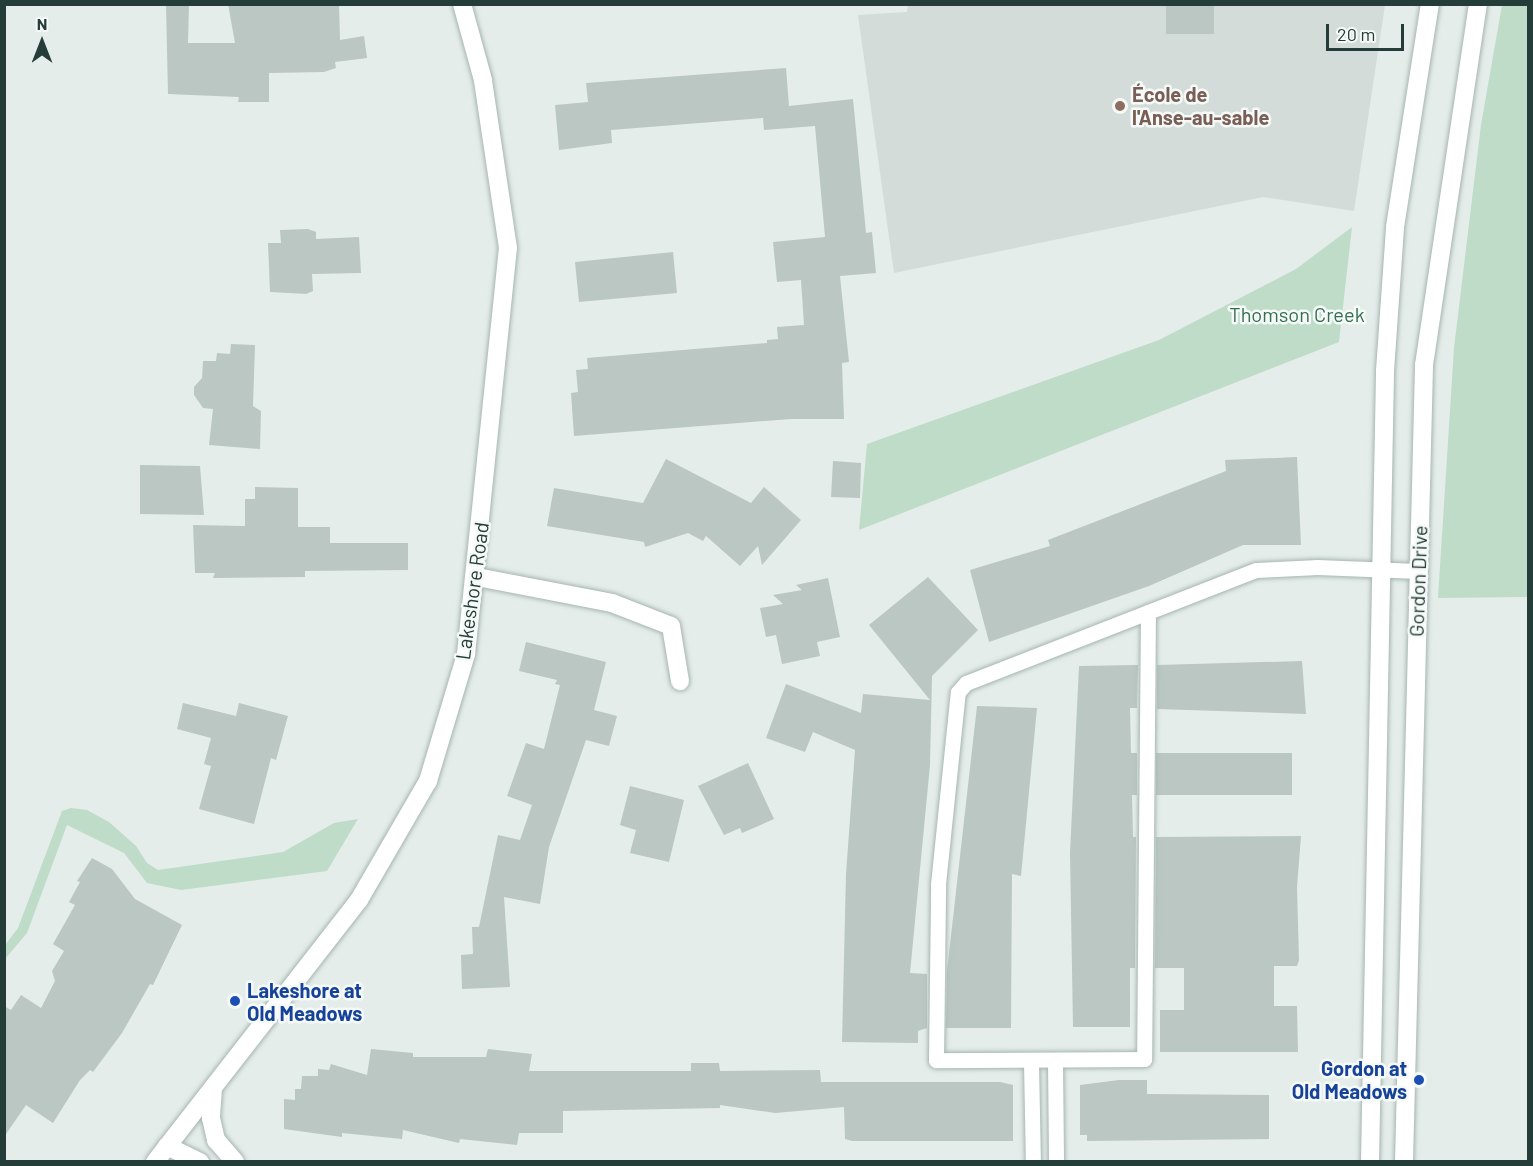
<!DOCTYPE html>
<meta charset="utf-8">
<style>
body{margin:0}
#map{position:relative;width:1533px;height:1166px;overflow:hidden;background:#e4edea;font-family:Barlow,sans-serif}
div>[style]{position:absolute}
.built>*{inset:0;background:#d3dcd9}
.green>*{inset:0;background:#bfdcc9}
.building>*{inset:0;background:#bac7c3}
.roads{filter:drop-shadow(0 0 2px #a7b5b1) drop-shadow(0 0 2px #a7b5b1)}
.lane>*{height:15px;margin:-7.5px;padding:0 7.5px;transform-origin:7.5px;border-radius:7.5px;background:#fff}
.street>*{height:18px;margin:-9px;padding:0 9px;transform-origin:9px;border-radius:9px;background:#fff}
.secondary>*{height:18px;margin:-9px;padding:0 9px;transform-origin:9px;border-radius:9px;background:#fff}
.dots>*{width:16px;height:16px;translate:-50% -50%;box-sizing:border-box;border:3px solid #f5f9f7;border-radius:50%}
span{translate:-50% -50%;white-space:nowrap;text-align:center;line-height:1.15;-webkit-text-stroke:5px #f5f9f7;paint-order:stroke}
.education-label{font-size:20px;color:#785e54;font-weight:700}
.left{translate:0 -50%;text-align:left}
.park-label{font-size:20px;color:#337050}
.street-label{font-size:20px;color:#253d38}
.transit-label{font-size:20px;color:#164399;font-weight:700}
.right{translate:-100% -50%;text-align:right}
.frame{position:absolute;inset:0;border:6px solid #253d38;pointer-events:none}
.north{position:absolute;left:12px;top:12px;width:60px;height:60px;-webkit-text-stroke:4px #f5f9f7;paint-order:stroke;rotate:0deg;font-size:16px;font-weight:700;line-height:24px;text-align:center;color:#253d38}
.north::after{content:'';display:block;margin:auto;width:21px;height:27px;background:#253d38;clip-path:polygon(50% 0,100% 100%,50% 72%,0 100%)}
.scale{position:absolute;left:1326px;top:24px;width:78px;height:27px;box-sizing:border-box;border:3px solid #253d38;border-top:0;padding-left:8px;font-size:18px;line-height:21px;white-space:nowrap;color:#253d38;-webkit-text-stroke:4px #f5f9f7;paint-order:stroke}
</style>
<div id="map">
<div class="built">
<div style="clip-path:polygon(908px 4px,1385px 5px,1354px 211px,1263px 197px,894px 273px,858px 15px,907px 12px)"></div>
</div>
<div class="green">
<div style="clip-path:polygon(1502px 5px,1528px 5px,1528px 597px,1438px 598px,1454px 348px,1481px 125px)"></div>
<div style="clip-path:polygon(1352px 227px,1339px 342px,859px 530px,867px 444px,1159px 340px,1296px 269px)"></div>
<div style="clip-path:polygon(71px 808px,87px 810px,109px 822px,136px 846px,147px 863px,158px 870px,283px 852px,334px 823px,358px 819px,327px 871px,181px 890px,147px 883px,124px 853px,67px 825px,27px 933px,5px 959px,5px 945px,18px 928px,62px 811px)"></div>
</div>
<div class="building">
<div style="clip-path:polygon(166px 4px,189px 4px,188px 43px,235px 43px,228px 4px,339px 4px,340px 40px,364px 36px,367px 58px,335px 62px,336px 68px,324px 72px,269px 73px,269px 102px,238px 102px,239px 97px,168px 94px)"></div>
<div style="clip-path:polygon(1166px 4px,1214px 4px,1214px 34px,1166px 34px)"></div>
<div style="clip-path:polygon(786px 68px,789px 106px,853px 99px,866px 233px,872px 232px,876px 273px,840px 276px,849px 362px,842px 363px,844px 419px,791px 419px,574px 436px,571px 393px,578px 392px,576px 370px,588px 369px,587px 358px,767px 343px,767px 340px,778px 339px,777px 327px,804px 325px,801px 280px,777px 282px,773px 242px,825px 237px,815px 126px,764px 130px,763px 118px,611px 130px,612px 143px,559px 150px,555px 105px,588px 102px,586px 83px)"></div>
<div style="clip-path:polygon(308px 229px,316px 232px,316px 239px,359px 237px,361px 273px,312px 274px,313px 291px,306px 294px,270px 292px,268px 243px,281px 243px,280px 230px)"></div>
<div style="clip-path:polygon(673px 252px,677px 293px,579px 302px,575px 262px)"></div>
<div style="clip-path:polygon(231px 344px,255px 345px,253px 406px,261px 411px,260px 449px,209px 445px,213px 409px,203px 408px,194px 395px,194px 387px,202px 378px,203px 361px,216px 361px,217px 353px,230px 354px)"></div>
<div style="clip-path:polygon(1297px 457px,1301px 545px,1243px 545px,1149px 586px,989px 642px,970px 570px,1050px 546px,1048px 540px,1226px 471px,1225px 460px)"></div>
<div style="clip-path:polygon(666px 459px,751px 503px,764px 487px,801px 520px,762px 565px,758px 546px,740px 566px,706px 536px,703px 541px,688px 533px,645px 547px,644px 542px,547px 526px,554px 488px,643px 503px)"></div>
<div style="clip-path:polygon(833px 461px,861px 463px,860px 498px,831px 497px)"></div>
<div style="clip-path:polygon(140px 465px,200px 466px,204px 515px,140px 514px)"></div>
<div style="clip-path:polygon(255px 487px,298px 488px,298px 527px,330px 527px,330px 543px,408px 543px,408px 570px,305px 571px,305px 577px,213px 578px,215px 573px,195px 573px,193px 525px,245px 526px,245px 499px,255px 499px)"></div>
<div style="clip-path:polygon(928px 577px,978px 630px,932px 676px,930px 765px,910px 973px,927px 974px,927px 1028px,918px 1031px,918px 1043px,842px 1042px,846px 874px,855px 750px,813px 732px,805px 752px,766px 738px,786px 684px,861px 713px,863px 694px,930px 700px,869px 625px)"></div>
<div style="clip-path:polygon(828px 578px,840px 637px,817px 642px,820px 656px,782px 664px,776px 635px,766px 637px,760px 608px,783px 604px,773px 595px,802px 590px,796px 585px)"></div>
<div style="clip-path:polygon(526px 642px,606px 662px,594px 710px,617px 716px,609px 746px,586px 740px,549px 847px,540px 904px,504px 897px,510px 987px,462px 989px,461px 955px,473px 954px,472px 927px,479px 927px,498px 835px,520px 840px,532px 805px,507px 796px,526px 743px,544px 749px,560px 685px,555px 684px,557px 680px,519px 671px)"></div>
<div style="clip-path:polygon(1302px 661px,1306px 714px,1157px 709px,1157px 665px)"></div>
<div style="clip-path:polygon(1138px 665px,1137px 708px,1130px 708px,1131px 753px,1137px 753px,1137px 795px,1132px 795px,1133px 837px,1136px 837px,1135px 968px,1130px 968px,1130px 1027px,1073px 1027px,1070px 853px,1079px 666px)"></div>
<div style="clip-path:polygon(183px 703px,236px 716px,239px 703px,288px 716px,276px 760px,271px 758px,254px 824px,199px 809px,211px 766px,204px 764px,211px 738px,177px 729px)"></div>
<div style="clip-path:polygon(977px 706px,1037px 708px,1021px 876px,1012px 874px,1011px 1028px,946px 1028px,947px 971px)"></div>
<div style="clip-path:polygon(1156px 753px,1292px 753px,1292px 795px,1156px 795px)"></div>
<div style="clip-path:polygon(748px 763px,774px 819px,742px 833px,740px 828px,724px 835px,698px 786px)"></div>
<div style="clip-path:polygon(630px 786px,684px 800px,669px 862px,630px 853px,636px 830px,620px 825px)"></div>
<div style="clip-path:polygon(1301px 836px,1297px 887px,1299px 960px,1297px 966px,1274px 966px,1274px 1006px,1297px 1006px,1298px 1052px,1160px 1052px,1160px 1010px,1184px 1010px,1184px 968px,1155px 968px,1156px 837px)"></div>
<div style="clip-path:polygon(92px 858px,112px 869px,135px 899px,182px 925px,153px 985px,150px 984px,122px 1033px,93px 1072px,90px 1070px,80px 1080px,53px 1123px,26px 1105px,4px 1137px,4px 1006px,11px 1010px,21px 995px,41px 1008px,55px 981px,52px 971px,64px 951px,53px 944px,75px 905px,69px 902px,80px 882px,77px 881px)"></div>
<div style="clip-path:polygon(371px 1049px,413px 1053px,413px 1057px,486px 1057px,488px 1049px,532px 1054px,529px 1071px,691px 1071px,691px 1063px,719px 1063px,720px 1071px,820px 1070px,821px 1082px,1000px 1082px,1013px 1085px,1013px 1141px,852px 1141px,845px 1139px,844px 1107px,775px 1113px,720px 1105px,720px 1108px,563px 1111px,563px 1133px,519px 1133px,517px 1145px,460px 1139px,459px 1143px,403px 1130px,402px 1139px,342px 1133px,342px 1137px,284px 1129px,284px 1099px,295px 1100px,295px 1089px,301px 1089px,302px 1076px,318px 1076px,318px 1069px,329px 1070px,331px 1064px,367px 1075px)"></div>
<div style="clip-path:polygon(1119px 1080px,1147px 1080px,1147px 1094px,1269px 1095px,1269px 1139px,1087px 1141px,1087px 1135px,1080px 1135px,1080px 1085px)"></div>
</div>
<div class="roads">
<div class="lane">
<div style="left:1148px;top:612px;width:447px;rotate:90.5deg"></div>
<div style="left:1144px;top:1059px;width:208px;rotate:179.7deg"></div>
<div style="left:936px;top:1060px;width:176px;rotate:-89.3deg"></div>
<div style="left:938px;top:884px;width:193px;rotate:-84.1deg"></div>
<div style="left:958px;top:692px;width:12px;rotate:-48deg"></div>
<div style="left:966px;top:683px;width:311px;rotate:-21.3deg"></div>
<div style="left:1256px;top:570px;width:62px;rotate:-2.8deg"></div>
<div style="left:1318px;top:567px;width:100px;rotate:2.3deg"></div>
<div style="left:1031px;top:1062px;width:100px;rotate:88.9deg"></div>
<div style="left:1055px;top:1062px;width:100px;rotate:89.4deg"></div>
</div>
<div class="street">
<div style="left:477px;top:577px;width:137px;rotate:10.9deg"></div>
<div style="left:612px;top:603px;width:63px;rotate:21.3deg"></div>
<div style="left:671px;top:626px;width:56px;rotate:80.7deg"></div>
<div style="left:167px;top:1146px;width:37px;rotate:26deg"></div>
</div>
<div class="secondary">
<div style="left:213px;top:1088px;width:30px;rotate:94deg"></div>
<div style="left:211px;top:1118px;width:23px;rotate:77deg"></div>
<div style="left:216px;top:1140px;width:29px;rotate:49deg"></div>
<div style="left:155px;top:1162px;width:332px;rotate:-52.1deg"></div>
<div style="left:359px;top:900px;width:138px;rotate:-59.9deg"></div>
<div style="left:428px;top:781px;width:133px;rotate:-73.3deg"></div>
<div style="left:466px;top:654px;width:408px;rotate:-84.1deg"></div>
<div style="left:508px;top:248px;width:170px;rotate:-98.5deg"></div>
<div style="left:483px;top:80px;width:79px;rotate:-105.4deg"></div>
<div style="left:1370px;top:1162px;width:791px;rotate:-88.91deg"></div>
<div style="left:1385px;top:371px;width:144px;rotate:-86deg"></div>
<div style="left:1395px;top:227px;width:226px;rotate:-81.1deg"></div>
<div style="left:1404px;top:1162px;width:797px;rotate:-88.56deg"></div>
<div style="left:1424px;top:365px;width:365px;rotate:-81.5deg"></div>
</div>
</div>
<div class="dots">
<div style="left:1120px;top:106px;background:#8d6e63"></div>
<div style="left:235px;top:1001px;background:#1a4fb4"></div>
<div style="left:1419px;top:1080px;background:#1a4fb4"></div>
</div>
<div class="education-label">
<span class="left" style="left:1132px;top:106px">École de<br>l'Anse-au-sable</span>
</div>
<div class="park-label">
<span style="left:1297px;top:314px">Thomson Creek</span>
</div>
<div class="street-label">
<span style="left:1418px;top:581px;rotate:-88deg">Gordon Drive</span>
<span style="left:472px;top:591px;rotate:-82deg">Lakeshore Road</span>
</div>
<div class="transit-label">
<span class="left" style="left:247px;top:1002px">Lakeshore at<br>Old Meadows</span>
<span class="right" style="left:1407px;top:1080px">Gordon at<br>Old Meadows</span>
</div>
<div class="frame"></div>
<div class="north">N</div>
<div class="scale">20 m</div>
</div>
